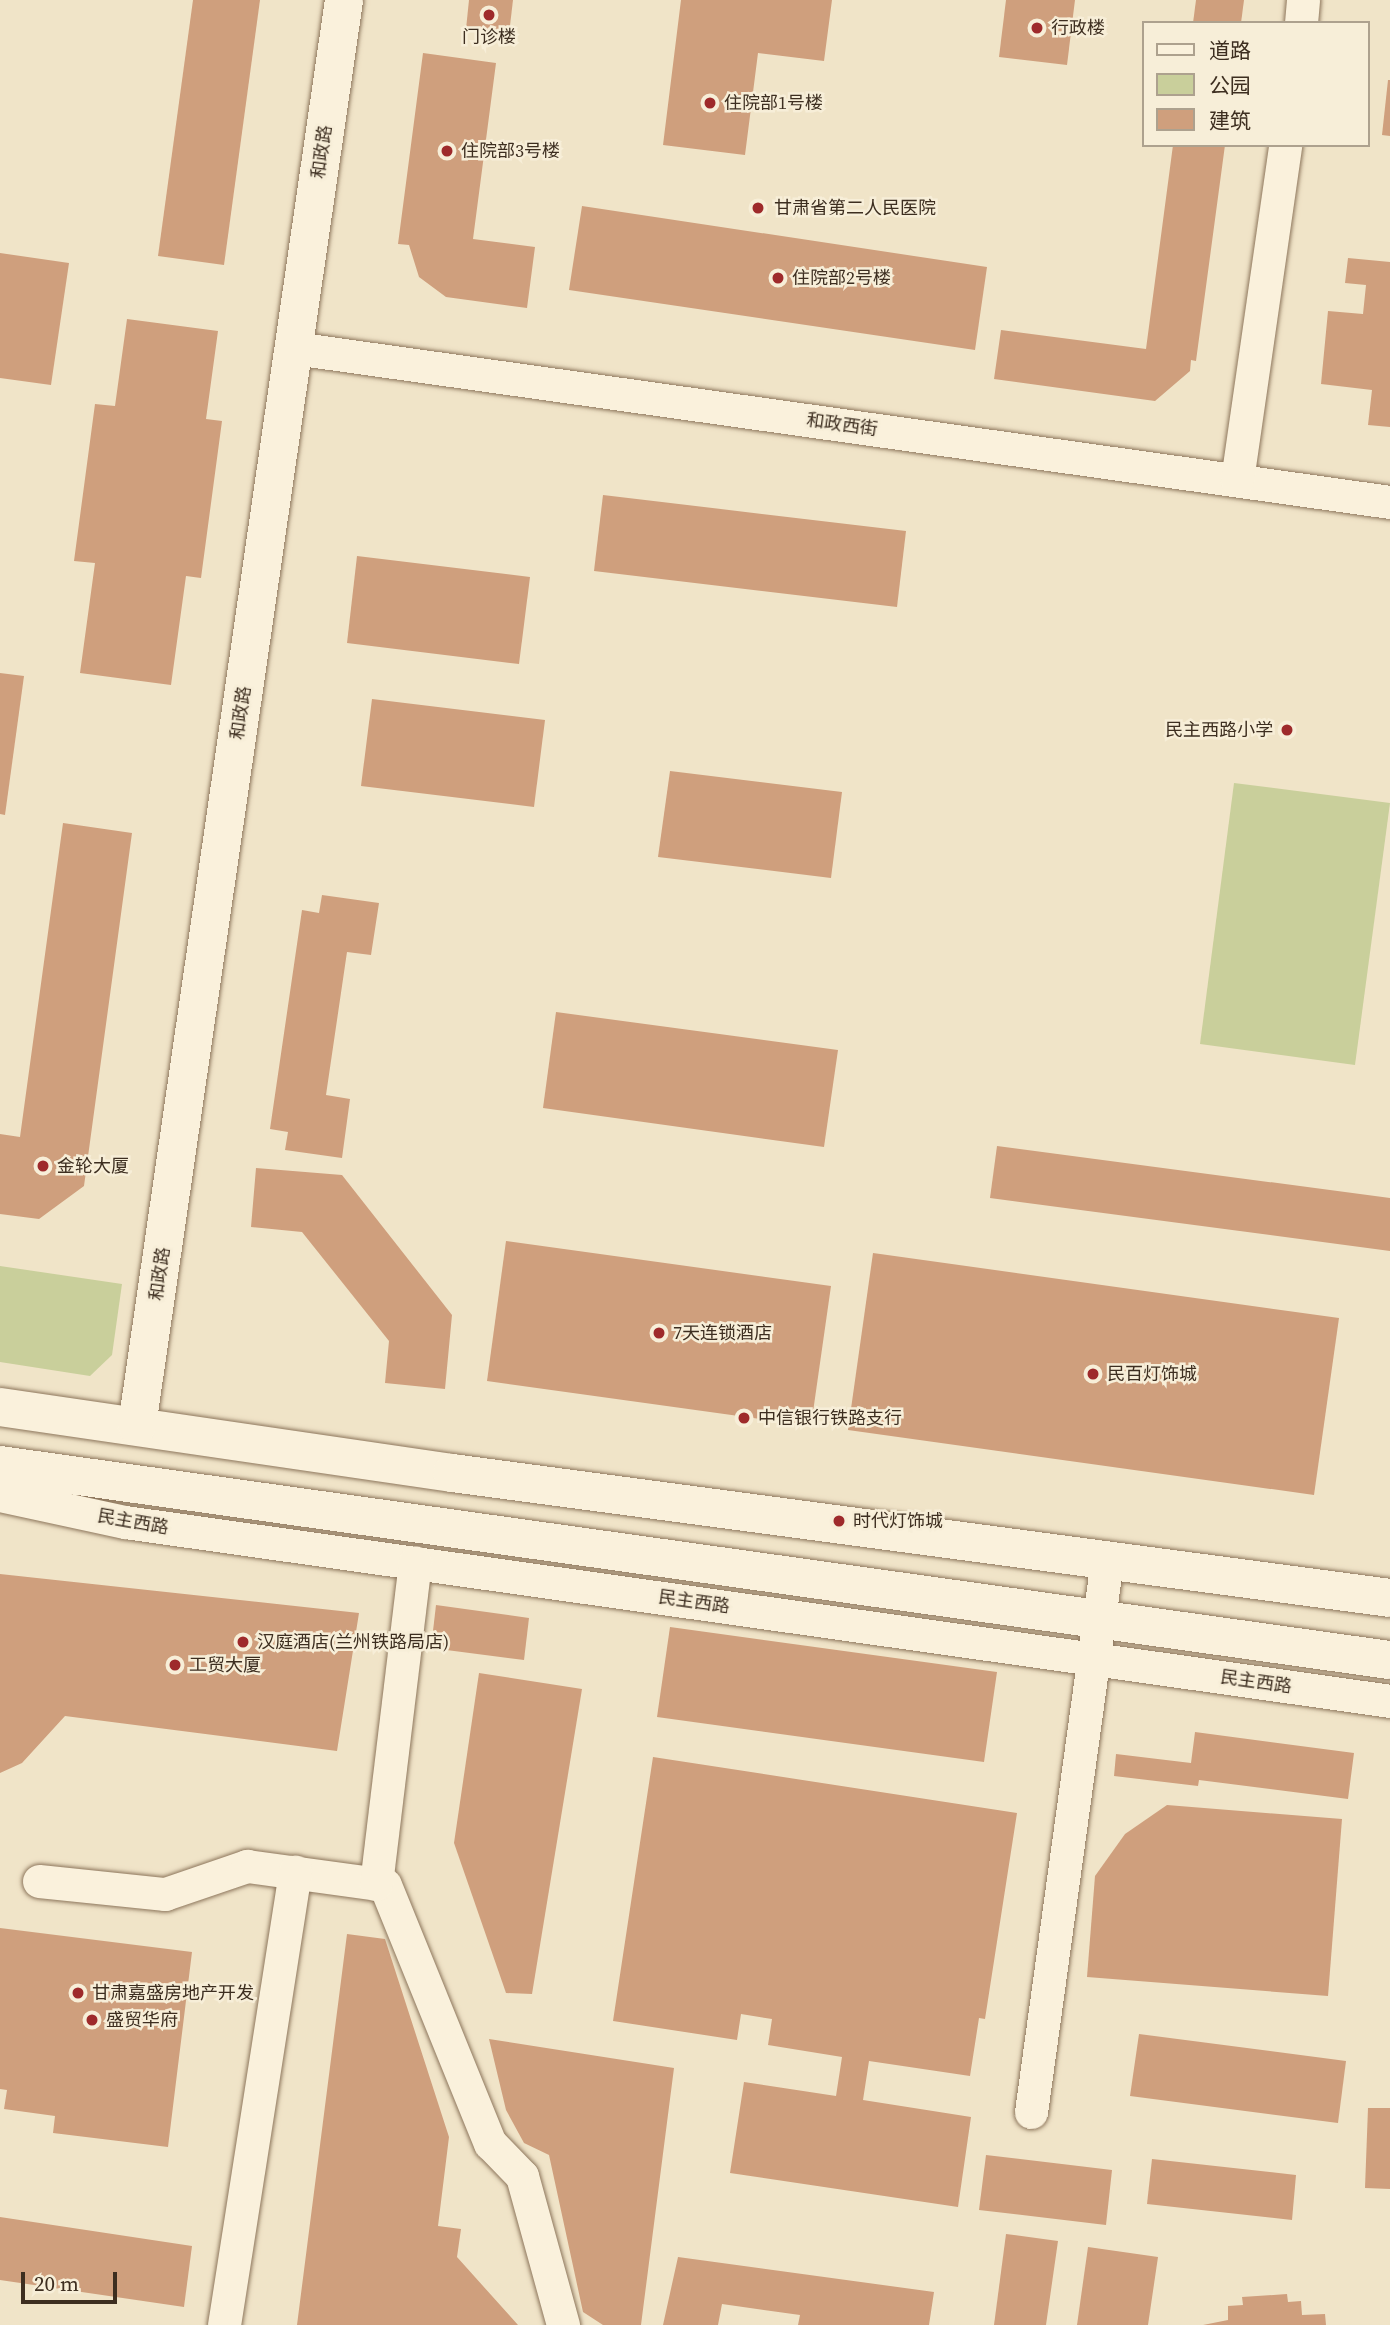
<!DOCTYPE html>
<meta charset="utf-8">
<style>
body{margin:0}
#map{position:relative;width:1390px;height:2325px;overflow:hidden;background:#f0e4c8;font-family:"Source Serif 4","Noto Sans SC",serif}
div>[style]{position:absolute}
.green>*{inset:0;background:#c9cf9b}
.building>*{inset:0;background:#cf9f7d}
.roads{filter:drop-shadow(0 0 2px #8d765c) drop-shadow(0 0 2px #8d765c)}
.street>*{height:33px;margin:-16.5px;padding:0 16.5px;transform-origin:16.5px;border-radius:16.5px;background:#faf1dc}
.secondary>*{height:38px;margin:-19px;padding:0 19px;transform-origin:19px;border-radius:19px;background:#faf1dc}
.dots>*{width:19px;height:19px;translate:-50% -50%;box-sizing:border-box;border:4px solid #f7eed8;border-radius:50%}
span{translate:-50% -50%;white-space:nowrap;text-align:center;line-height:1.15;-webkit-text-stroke:5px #f7eed8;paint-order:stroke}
.poi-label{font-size:18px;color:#3d2e20}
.left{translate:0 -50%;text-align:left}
.right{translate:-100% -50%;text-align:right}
.street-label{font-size:18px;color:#3d2e20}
.legend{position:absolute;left:1142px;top:21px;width:228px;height:126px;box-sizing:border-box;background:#f7eed8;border:2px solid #ada18e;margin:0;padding:9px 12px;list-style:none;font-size:21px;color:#3d2e20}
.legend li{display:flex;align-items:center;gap:14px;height:35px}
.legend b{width:35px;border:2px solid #ada18e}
.scale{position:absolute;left:21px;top:2272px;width:96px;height:32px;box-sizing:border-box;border:4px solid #3d2e20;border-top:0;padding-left:9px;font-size:21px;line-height:24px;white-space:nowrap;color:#3d2e20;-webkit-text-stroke:5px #f7eed8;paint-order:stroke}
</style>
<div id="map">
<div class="green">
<div style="clip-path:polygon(1234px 783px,1390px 803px,1355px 1065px,1200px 1044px)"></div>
<div style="clip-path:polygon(0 1266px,122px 1284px,112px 1355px,90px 1376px,0 1362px)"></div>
</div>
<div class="building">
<div style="clip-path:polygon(193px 0,260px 0,224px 265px,158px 256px)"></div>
<div style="clip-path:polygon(469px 0,513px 0,509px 34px,466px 29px)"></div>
<div style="clip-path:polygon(681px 0,832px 0,824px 61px,758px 53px,745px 155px,663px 145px)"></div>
<div style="clip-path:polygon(1006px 0,1075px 0,1067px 65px,999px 57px)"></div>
<div style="clip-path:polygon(1196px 0,1244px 0,1241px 23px,1193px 23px)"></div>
<div style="clip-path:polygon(423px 53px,496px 63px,473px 239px,535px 247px,527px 308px,446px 297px,419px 277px,409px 245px,398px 244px)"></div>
<div style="clip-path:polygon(1388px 80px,1390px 80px,1390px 136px,1382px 135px)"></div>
<div style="clip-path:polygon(1173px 145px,1225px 145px,1196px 361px,1191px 360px,1190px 371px,1155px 401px,994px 379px,1001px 330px,1146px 349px)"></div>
<div style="clip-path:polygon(582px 206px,987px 267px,975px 350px,569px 290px)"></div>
<div style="clip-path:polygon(0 253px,69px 263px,51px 385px,0 378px)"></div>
<div style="clip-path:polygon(1348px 258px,1390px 262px,1390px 427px,1368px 425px,1372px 390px,1321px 384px,1328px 311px,1363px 314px,1366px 285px,1345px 283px)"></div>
<div style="clip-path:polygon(127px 319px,218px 331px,206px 419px,222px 421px,201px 578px,186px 576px,171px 685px,80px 673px,95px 563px,74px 561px,95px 404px,115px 406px)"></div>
<div style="clip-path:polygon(603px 495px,906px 531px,897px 607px,594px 571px)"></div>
<div style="clip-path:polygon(357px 556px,530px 577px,519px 664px,347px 643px)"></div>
<div style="clip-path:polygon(0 673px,24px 676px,5px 815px,0 814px)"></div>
<div style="clip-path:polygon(372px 699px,545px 720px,534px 807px,361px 786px)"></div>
<div style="clip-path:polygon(670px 771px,842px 792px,831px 878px,658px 857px)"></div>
<div style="clip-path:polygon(63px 823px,132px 833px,84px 1186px,39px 1219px,0 1214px,0 1134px,20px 1137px)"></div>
<div style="clip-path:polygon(322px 895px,379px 903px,371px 955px,347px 952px,326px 1095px,350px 1099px,342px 1158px,285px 1150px,288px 1132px,270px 1129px,302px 910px,319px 913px)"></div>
<div style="clip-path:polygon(556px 1012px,838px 1050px,824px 1147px,543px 1108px)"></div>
<div style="clip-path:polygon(997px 1146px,1390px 1198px,1390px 1251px,990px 1198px)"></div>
<div style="clip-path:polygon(256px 1168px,342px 1175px,452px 1315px,445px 1389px,385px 1383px,389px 1341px,302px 1232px,251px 1227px)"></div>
<div style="clip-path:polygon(506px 1241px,831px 1286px,811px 1426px,487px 1381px)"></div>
<div style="clip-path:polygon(873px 1253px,1339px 1318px,1314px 1495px,848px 1430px)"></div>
<div style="clip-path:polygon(0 1574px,359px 1613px,337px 1751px,65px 1716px,22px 1763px,0 1773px)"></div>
<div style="clip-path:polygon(436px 1605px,529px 1618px,524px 1660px,431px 1648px)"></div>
<div style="clip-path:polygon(670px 1627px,997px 1672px,984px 1762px,657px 1717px)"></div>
<div style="clip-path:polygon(479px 1673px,582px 1689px,532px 1994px,506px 1993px,454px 1843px)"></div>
<div style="clip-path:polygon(1195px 1732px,1354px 1753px,1348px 1799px,1199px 1780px,1198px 1786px,1114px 1776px,1116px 1754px,1191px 1763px)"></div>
<div style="clip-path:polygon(653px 1757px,1017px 1813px,985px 2019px,979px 2018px,970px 2076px,869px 2061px,863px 2100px,971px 2117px,958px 2207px,730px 2173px,744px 2082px,836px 2096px,842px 2057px,768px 2045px,772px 2019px,741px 2014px,737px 2040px,613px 2021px)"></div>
<div style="clip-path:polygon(1167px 1805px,1342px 1819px,1328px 1996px,1087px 1977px,1095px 1876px,1125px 1834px)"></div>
<div style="clip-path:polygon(0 1928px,192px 1952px,168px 2147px,53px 2133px,55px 2116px,4px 2109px,7px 2090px,0 2089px)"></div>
<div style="clip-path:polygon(347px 1934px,385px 1939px,449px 2137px,438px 2226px,461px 2229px,457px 2257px,518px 2325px,297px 2325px)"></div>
<div style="clip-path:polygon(1139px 2034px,1346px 2061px,1338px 2123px,1130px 2096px)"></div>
<div style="clip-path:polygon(489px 2039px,674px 2068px,641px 2325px,603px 2325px,583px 2312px,549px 2155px,524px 2143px,506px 2110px)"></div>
<div style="clip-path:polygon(1368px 2108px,1390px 2108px,1390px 2189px,1365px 2188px)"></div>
<div style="clip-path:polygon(986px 2155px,1112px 2170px,1106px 2225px,979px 2210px)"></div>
<div style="clip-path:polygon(1152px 2159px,1296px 2175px,1292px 2220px,1147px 2204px)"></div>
<div style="clip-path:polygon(0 2217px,192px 2246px,184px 2307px,0 2280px)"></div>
<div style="clip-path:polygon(1006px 2234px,1058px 2241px,1046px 2325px,994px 2325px)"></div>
<div style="clip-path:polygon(1088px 2247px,1158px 2257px,1148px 2325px,1077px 2325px)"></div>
<div style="clip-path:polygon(678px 2257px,934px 2292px,929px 2325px,798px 2325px,800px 2315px,722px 2304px,718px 2325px,663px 2325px)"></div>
<div style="clip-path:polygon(1287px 2294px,1288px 2302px,1301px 2301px,1302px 2315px,1325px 2314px,1326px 2325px,1203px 2325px,1228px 2320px,1228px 2306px,1243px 2305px,1242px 2297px)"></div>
</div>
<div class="roads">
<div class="street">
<div style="left:1301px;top:23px;width:23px;rotate:-85deg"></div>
<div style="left:294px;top:348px;width:1107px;rotate:8deg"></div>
<div style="left:1237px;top:480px;width:338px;rotate:-81.8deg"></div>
<div style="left:0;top:1495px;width:128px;rotate:12.2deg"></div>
<div style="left:125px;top:1522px;width:1278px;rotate:8.05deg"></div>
<div style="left:39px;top:1881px;width:127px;rotate:5.9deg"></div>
<div style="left:165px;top:1894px;width:87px;rotate:-18.9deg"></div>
<div style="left:247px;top:1866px;width:139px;rotate:7.8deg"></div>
<div style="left:385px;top:1885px;width:279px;rotate:67.9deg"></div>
<div style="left:490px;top:2143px;width:46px;rotate:45.9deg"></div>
<div style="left:522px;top:2176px;width:155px;rotate:74.6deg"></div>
<div style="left:376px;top:1884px;width:324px;rotate:-83.1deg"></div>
<div style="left:1031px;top:2112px;width:557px;rotate:-82.16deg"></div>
<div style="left:224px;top:2325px;width:459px;rotate:-81.1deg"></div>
</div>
<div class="secondary">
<div style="left:0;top:1407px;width:457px;rotate:8.3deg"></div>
<div style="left:452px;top:1473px;width:946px;rotate:7.59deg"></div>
<div style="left:137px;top:1426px;width:1441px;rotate:-81.74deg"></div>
<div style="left:0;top:1465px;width:1404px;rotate:7.99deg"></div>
</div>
</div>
<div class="dots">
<div style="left:489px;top:15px;background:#9e2a2b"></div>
<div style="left:1037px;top:28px;background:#9e2a2b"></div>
<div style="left:710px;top:103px;background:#9e2a2b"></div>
<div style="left:447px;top:151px;background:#9e2a2b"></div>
<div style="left:758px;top:208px;background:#9e2a2b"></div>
<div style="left:778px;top:278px;background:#9e2a2b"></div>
<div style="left:1287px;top:730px;background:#9e2a2b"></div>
<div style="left:43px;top:1166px;background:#9e2a2b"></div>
<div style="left:659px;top:1333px;background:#9e2a2b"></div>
<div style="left:1093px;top:1374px;background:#9e2a2b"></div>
<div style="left:744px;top:1418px;background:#9e2a2b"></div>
<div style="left:839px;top:1521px;background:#9e2a2b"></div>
<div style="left:243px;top:1642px;background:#9e2a2b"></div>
<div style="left:175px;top:1665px;background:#9e2a2b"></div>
<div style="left:78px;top:1993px;background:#9e2a2b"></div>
<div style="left:92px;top:2020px;background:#9e2a2b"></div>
</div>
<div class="poi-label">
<span class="left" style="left:1051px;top:28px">行政楼</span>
<span style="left:489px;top:37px">门诊楼</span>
<span class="left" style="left:724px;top:103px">住院部1号楼</span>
<span class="left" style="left:461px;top:151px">住院部3号楼</span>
<span class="left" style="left:774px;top:208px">甘肃省第二人民医院</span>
<span class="left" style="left:792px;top:278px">住院部2号楼</span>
<span class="right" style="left:1273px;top:730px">民主西路小学</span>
<span class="left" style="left:57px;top:1166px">金轮大厦</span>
<span class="left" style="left:673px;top:1333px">7天连锁酒店</span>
<span class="left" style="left:1107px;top:1374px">民百灯饰城</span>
<span class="left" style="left:758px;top:1418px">中信银行铁路支行</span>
<span class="left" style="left:853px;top:1521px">时代灯饰城</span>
<span class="left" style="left:257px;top:1642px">汉庭酒店(兰州铁路局店)</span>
<span class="left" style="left:189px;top:1665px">工贸大厦</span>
<span class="left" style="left:92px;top:1993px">甘肃嘉盛房地产开发</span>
<span class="left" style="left:106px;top:2020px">盛贸华府</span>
</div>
<div class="street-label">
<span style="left:322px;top:152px;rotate:-82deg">和政路</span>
<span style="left:842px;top:425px;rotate:8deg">和政西街</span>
<span style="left:241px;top:713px;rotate:-82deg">和政路</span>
<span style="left:160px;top:1274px;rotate:-82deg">和政路</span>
<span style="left:133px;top:1522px;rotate:10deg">民主西路</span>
<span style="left:694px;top:1602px;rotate:8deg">民主西路</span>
<span style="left:1256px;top:1682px;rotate:8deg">民主西路</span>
</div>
<ul class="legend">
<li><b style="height:9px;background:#faf1dc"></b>道路</li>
<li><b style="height:19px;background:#c9cf9b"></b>公园</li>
<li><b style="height:19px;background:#cf9f7d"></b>建筑</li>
</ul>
<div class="scale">20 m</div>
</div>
